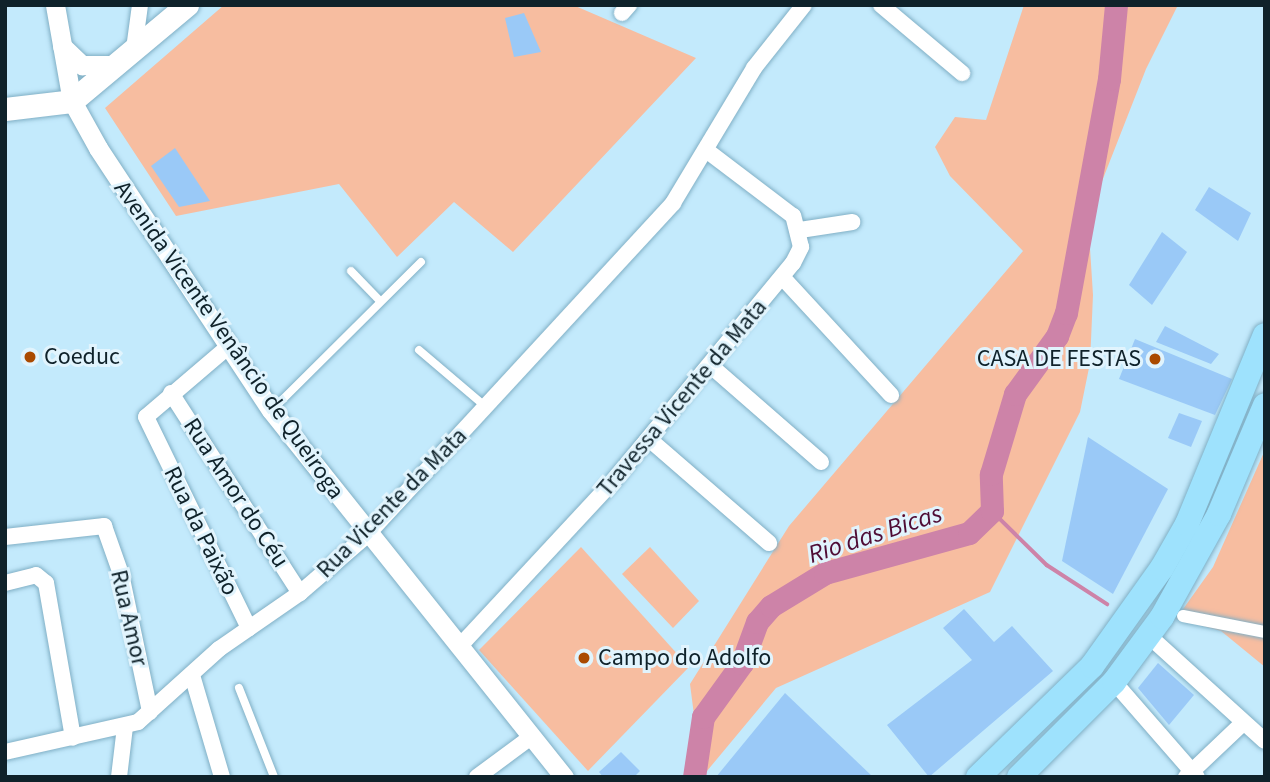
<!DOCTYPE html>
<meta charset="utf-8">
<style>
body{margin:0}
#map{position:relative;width:1270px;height:782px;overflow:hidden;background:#c3eafc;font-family:"Source Sans 3",sans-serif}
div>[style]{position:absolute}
.green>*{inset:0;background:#f7bda0}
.stream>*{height:3.5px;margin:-1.75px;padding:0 1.75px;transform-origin:1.75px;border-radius:1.75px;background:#cd83a8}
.river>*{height:23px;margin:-11.5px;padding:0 11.5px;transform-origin:11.5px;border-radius:11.5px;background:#cd83a8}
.building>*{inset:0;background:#9ac9f7}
.roads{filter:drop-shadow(0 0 2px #80afc5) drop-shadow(0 0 2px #80afc5)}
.service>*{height:8px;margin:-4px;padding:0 4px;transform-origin:4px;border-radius:4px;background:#fff}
.pedestrian>*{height:12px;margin:-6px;padding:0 6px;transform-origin:6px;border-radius:6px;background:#fff}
.minor>*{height:16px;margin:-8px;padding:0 8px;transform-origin:8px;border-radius:8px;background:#fff}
.tertiary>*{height:19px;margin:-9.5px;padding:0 9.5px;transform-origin:9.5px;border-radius:9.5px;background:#fff}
.secondary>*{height:23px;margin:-11.5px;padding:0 11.5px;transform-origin:11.5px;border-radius:11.5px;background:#fff}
.primary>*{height:24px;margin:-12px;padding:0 12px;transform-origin:12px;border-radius:12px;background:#9ee2fd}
.dots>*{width:19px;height:19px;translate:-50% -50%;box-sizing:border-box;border:4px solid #e1f4fd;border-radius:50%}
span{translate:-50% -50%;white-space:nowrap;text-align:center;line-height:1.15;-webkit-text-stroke:6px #e1f4fd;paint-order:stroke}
.street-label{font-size:24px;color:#0f222a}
.poi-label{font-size:24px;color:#0f222a}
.left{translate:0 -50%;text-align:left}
.right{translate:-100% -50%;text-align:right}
.water-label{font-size:26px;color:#4f0c35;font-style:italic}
.frame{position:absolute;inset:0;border:7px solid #0f222a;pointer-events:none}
</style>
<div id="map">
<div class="green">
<div style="clip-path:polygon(224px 5px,573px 5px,696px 58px,513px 252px,454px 202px,397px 257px,339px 184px,176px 216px,105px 108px)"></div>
<div style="clip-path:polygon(1024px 5px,1178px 5px,1146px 69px,1088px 217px,1093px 295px,1090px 363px,1080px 412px,990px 592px,776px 688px,702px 777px,690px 684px,789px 526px,1023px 251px,950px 176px,935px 147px,955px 117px,986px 120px)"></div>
<div style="clip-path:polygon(1265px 450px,1265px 667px,1221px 631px,1176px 619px,1213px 567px)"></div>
<div style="clip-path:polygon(581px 547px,689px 667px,588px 771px,479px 650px)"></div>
<div style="clip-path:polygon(650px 547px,699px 601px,673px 628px,622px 574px)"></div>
</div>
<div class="stream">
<div style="left:992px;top:511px;width:77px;rotate:44.5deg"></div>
<div style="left:1047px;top:565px;width:72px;rotate:33deg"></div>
</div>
<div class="river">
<div style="left:694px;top:777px;width:61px;rotate:-81.5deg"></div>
<div style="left:703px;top:717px;width:67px;rotate:-54.2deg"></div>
<div style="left:742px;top:663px;width:44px;rotate:-69.9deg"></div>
<div style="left:757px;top:622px;width:21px;rotate:-49deg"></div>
<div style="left:771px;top:606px;width:63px;rotate:-31.4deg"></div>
<div style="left:825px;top:573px;width:149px;rotate:-15.5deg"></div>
<div style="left:969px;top:533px;width:32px;rotate:-44deg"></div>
<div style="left:992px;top:511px;width:37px;rotate:-92deg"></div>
<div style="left:991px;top:474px;width:84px;rotate:-73.3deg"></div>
<div style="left:1015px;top:394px;width:72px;rotate:-54.1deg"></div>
<div style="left:1057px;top:336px;width:25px;rotate:-69deg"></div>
<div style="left:1066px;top:313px;width:238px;rotate:-79.6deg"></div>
<div style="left:1109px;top:79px;width:74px;rotate:-84.6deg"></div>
</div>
<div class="building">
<div style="clip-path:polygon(524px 13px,541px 52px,514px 57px,505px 18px)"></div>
<div style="clip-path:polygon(175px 148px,210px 201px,179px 207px,151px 166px)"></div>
<div style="clip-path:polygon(1209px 187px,1251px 213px,1238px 241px,1195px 210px)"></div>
<div style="clip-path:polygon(1162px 232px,1187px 252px,1152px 305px,1129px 285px)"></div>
<div style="clip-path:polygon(1165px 326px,1219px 354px,1211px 364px,1156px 342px)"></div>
<div style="clip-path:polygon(1135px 339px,1232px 379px,1215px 415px,1119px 379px)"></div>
<div style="clip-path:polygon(1179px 413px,1202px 421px,1191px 447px,1168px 438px)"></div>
<div style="clip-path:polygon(1088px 437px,1168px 489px,1113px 594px,1062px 561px)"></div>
<div style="clip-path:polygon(964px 609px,994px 642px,1012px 626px,1053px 671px,929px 777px,887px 725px,972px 660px,943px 628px)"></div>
<div style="clip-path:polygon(1158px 663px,1194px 695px,1169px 725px,1138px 688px)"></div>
<div style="clip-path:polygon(785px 693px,873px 777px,716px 777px)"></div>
<div style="clip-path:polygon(621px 752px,640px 771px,634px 777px,603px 777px,599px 772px)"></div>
</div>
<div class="roads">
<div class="service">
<div style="left:351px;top:271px;width:42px;rotate:46deg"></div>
<div style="left:419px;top:350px;width:88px;rotate:40.4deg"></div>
<div style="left:272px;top:410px;width:210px;rotate:-44.8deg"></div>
<div style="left:239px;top:688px;width:96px;rotate:68.5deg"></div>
</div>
<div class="pedestrian">
<div style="left:1183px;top:616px;width:84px;rotate:11deg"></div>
</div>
<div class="minor">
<div style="left:881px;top:5px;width:106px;rotate:40deg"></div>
<div style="left:622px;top:13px;width:11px;rotate:-49deg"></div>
<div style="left:134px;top:49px;width:44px;rotate:-82.2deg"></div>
<div style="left:800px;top:230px;width:53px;rotate:-8.7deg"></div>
<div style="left:784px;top:279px;width:158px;rotate:47.3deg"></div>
<div style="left:229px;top:346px;width:109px;rotate:139.5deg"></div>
<div style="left:146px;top:417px;width:235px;rotate:64deg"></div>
<div style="left:711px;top:366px;width:146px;rotate:41.1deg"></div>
<div style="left:171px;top:393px;width:238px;rotate:57.2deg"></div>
<div style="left:649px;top:439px;width:159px;rotate:40.9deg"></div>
<div style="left:5px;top:537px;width:100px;rotate:-6.3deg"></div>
<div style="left:104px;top:526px;width:51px;rotate:70.5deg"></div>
<div style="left:121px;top:574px;width:141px;rotate:78.1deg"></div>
<div style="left:5px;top:583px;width:32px;rotate:-14deg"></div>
<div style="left:36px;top:575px;width:13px;rotate:39deg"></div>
<div style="left:46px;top:583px;width:157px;rotate:80.1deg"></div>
<div style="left:1149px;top:636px;width:156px;rotate:42.2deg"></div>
<div style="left:459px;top:647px;width:228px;rotate:-47.1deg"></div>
<div style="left:614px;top:480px;width:281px;rotate:-50.5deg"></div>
<div style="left:793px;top:263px;width:18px;rotate:-63deg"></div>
<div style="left:801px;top:247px;width:32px;rotate:-104deg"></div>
<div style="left:793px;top:216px;width:109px;rotate:-142.8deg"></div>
<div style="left:192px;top:675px;width:106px;rotate:73.6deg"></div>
<div style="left:1114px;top:682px;width:126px;rotate:48.9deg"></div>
<div style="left:5px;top:752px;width:136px;rotate:-12.7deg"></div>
<div style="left:138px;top:722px;width:109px;rotate:-42deg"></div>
<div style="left:219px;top:649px;width:98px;rotate:-34.7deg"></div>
<div style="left:300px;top:593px;width:87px;rotate:-40.8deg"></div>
<div style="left:366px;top:536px;width:453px;rotate:-47.3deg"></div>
<div style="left:673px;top:203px;width:157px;rotate:-59deg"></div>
<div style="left:754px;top:68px;width:80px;rotate:-51.6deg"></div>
<div style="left:119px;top:777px;width:50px;rotate:-83.2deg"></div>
<div style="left:477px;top:777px;width:67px;rotate:-36.5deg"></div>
<div style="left:1186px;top:777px;width:79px;rotate:-43.5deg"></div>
</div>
<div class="tertiary">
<div style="left:55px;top:5px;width:97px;rotate:80deg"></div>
<div style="left:72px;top:101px;width:54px;rotate:61deg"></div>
<div style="left:98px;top:148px;width:314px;rotate:56.6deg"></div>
<div style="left:271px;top:410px;width:470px;rotate:51.4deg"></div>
<div style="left:62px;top:46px;width:28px;rotate:44deg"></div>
<div style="left:82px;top:65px;width:33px"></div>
</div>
<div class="secondary">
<div style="left:5px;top:109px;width:67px;rotate:-6.8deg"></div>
<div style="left:72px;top:101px;width:150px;rotate:-39.9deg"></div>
</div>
<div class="primary">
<div style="left:978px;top:777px;width:159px;rotate:-44.2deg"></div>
<div style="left:1092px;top:666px;width:120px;rotate:-54.5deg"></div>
<div style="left:1162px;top:568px;width:51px;rotate:-60.4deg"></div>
<div style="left:1187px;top:524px;width:204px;rotate:-67.6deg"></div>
<div style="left:1019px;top:777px;width:134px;rotate:-45deg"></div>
<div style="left:1114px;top:682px;width:81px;rotate:-53.6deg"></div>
<div style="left:1162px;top:617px;width:118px;rotate:-61deg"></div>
<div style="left:1219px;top:514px;width:118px;rotate:-67.1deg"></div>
</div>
</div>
<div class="dots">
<div style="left:30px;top:357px;background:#aa4a00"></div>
<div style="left:1155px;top:359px;background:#aa4a00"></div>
<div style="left:584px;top:658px;background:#aa4a00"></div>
</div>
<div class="street-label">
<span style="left:229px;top:340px;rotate:55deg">Avenida Vicente Venâncio de Queiroga</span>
<span style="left:682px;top:398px;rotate:-50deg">Travessa Vicente da Mata</span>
<span style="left:236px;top:493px;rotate:57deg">Rua Amor do Céu</span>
<span style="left:392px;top:503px;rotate:-45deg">Rua Vicente da Mata</span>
<span style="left:201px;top:531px;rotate:64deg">Rua da Paixão</span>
<span style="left:129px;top:618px;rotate:77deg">Rua Amor</span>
</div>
<div class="poi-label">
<span class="left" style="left:44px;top:357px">Coeduc</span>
<span class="right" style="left:1141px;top:359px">CASA DE FESTAS</span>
<span class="left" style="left:598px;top:658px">Campo do Adolfo</span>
</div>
<div class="water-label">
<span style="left:875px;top:534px;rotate:-18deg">Rio das Bicas</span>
</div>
<div class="frame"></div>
</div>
